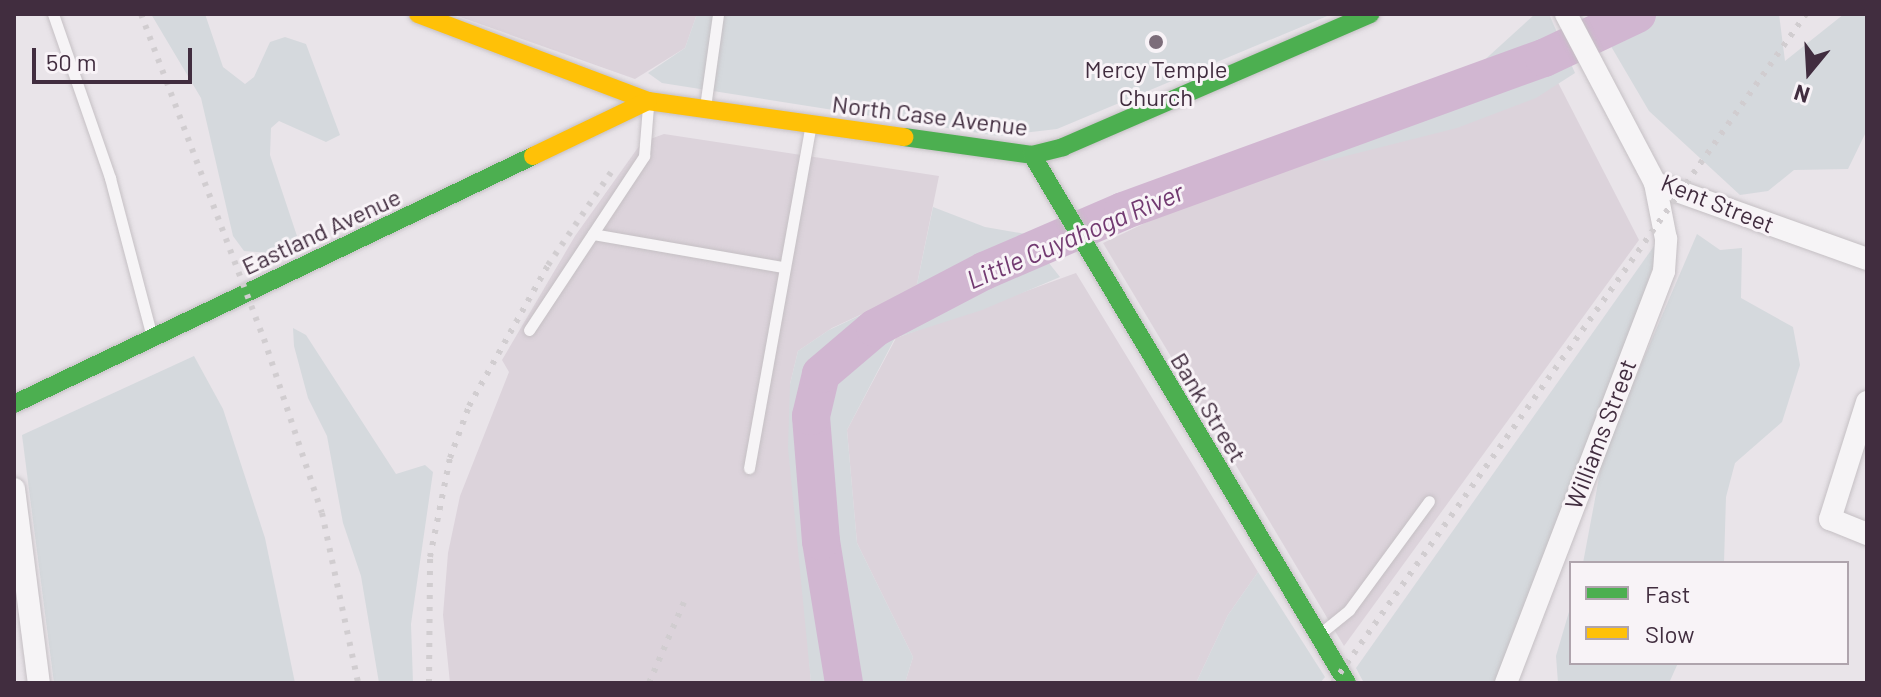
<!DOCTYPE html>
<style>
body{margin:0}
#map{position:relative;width:1881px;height:697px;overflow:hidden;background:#e9e4e9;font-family:Barlow,sans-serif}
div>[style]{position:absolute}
.built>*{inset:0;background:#dcd3db}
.green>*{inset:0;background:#d5d9dd}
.river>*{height:38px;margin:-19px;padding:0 19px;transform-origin:19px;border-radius:19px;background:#d1b6d1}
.roads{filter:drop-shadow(0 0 2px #c5c0c4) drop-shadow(0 0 2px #c5c0c4)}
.lane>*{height:11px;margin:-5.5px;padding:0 5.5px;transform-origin:5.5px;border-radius:5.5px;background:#f6f4f6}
.street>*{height:22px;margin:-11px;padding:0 11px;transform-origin:11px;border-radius:11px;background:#f6f4f6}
.fast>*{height:18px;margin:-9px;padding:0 9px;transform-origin:9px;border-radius:9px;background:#4caf50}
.slow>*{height:18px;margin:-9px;padding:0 9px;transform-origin:9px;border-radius:9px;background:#ffc107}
.rail>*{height:6px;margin-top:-3px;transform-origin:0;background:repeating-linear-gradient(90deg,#d1cdd0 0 4px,transparent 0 12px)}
.dots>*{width:22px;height:22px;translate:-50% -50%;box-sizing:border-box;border:4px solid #f8f3f7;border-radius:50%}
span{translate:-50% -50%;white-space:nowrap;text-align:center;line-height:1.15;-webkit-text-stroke:6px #f8f3f7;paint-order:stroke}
.poi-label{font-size:24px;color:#412d3f}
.street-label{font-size:24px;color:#412d3f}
.water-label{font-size:26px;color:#723a71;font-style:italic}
.frame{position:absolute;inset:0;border:16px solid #412d3f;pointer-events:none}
.legend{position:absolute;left:1569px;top:561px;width:280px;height:104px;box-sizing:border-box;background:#f8f3f7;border:2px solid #afa4ad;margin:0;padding:10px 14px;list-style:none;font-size:24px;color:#412d3f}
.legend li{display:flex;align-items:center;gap:16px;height:40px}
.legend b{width:40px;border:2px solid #afa4ad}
.north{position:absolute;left:1769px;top:32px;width:80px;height:80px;-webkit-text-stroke:6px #f8f3f7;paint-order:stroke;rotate:198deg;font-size:22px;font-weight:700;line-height:32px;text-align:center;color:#412d3f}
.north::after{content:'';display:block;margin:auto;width:28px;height:36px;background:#412d3f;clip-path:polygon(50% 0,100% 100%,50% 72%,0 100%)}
.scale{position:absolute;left:32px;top:48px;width:160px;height:36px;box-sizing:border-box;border:4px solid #412d3f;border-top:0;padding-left:10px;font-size:24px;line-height:28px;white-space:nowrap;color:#412d3f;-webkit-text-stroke:6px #f8f3f7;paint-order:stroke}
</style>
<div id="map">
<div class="built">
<div style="clip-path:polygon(452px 14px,697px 14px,685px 48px,635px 79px)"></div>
<div style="clip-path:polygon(1551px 69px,1639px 240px,1344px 646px,1103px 243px,1238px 179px)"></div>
<div style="clip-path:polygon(664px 134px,939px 176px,916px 289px,832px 328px,798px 351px,790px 384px,811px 683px,450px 683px,443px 615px,448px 553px,460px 496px,509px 372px,502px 360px,575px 236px,642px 142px)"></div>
<div style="clip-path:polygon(1076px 273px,1258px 572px,1228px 615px,1196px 683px,905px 683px,913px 657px,857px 543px,847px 430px,896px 338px)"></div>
</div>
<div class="green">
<div style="clip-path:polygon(151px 14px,205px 14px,223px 67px,245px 84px,254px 77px,270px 42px,285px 37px,306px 44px,340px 135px,326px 142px,279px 121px,271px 128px,270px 155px,297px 236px,282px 254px,244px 251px,233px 236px,201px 98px)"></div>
<div style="clip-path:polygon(697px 14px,1332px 14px,1057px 129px,998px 136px,662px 83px,648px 73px,685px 48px)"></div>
<div style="clip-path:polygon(1535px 14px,1549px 14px,1575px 73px,1536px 98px,1457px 128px,1326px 161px,1291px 154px,1294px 145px,1479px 65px)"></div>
<div style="clip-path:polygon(1592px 14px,1779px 14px,1785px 61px,1844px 14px,1867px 14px,1867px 130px,1848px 169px,1794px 170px,1768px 191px,1740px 195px,1649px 111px)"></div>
<div style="clip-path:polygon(933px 207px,985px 227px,1026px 234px,1060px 277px,982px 310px,895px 338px,847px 430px,857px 543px,913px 657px,905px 683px,811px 683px,788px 448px,790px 384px,798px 351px,829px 330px,916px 289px)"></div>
<div style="clip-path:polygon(1697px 234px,1720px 250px,1742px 248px,1741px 298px,1793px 327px,1800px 365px,1782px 422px,1735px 463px,1726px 497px,1724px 563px,1583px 563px,1604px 451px)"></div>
<div style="clip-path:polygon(1654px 246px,1655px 261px,1642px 298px,1501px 683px,1364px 683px,1356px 668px)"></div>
<div style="clip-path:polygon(293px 328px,306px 335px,396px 474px,425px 465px,433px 472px,411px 624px,413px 683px,379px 683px,361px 576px,343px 523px,327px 436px,308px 398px,294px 346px)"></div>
<div style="clip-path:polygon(194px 356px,223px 409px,265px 538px,295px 683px,54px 683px,22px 435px)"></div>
<div style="clip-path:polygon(1258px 572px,1325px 677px,1320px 683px,1196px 683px,1228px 615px)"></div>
<div style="clip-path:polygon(1571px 605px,1571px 663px,1678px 663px,1669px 683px,1558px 683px,1556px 656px)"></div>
</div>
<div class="river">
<div style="left:844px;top:683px;width:144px;rotate:-99.2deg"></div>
<div style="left:821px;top:541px;width:125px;rotate:-94.6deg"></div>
<div style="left:811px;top:416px;width:43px;rotate:-76.6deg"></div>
<div style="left:821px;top:374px;width:71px;rotate:-40.4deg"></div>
<div style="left:875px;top:328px;width:123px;rotate:-27.6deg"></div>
<div style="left:984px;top:271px;width:151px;rotate:-23.3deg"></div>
<div style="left:1123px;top:211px;width:448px;rotate:-20deg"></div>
<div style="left:1544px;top:58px;width:103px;rotate:-25.3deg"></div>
</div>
<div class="roads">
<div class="lane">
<div style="left:53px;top:14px;width:174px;rotate:70.8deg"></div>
<div style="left:110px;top:178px;width:164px;rotate:75.2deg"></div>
<div style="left:705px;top:107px;width:94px;rotate:-82deg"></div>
<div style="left:593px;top:234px;width:192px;rotate:9.9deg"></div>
<div style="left:529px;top:330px;width:209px;rotate:-56.5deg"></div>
<div style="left:644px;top:156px;width:50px;rotate:-85.4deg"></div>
<div style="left:749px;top:468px;width:345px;rotate:-79.8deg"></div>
<div style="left:1322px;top:632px;width:35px;rotate:-39deg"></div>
<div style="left:1349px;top:610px;width:135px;rotate:-53.7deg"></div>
</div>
<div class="street">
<div style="left:1566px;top:14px;width:191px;rotate:62.2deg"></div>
<div style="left:1655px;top:183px;width:225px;rotate:19.7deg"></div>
<div style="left:1867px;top:402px;width:123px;rotate:107.5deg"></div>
<div style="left:1830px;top:519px;width:40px;rotate:22deg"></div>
<div style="left:14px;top:489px;width:196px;rotate:82.7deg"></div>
<div style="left:1506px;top:683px;width:441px;rotate:-69deg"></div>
<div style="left:1664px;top:271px;width:32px;rotate:-86deg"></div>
<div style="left:1666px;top:239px;width:57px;rotate:-101.1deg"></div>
</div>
<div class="fast">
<div style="left:904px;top:137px;width:129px;rotate:8deg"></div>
<div style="left:1032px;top:155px;width:32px;rotate:-14deg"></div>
<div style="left:1063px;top:147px;width:335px;rotate:-23.4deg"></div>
<div style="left:1032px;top:155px;width:615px;rotate:59.18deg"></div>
<div style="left:14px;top:404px;width:575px;rotate:-25.54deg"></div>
</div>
<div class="slow">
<div style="left:418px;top:14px;width:246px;rotate:20.7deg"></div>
<div style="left:648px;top:101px;width:259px;rotate:8deg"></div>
<div style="left:533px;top:156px;width:127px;rotate:-25.6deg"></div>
</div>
</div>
<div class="rail">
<div style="left:141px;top:14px;width:347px;rotate:69.3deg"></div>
<div style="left:264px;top:339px;width:183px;rotate:71.6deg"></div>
<div style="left:322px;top:513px;width:174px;rotate:78deg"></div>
<div style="left:429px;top:683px;width:126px;rotate:-89.5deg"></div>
<div style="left:430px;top:557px;width:101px;rotate:-78.6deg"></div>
<div style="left:450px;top:458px;width:55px;rotate:-69.9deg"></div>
<div style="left:469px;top:406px;width:162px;rotate:-60.7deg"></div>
<div style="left:548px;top:265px;width:114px;rotate:-55.8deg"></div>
<div style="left:649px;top:683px;width:88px;rotate:-66.6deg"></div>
<div style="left:1333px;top:683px;width:819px;rotate:-54.74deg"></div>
</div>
<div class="dots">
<div style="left:1156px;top:42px;background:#7c6d7a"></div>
</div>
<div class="poi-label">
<span style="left:1156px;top:83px">Mercy Temple<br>Church</span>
</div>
<div class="street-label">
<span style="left:930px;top:115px;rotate:7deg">North Case Avenue</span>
<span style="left:1718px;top:203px;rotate:22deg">Kent Street</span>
<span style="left:321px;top:231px;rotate:-25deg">Eastland Avenue</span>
<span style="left:1209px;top:407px;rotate:59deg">Bank Street</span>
<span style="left:1600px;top:434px;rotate:-69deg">Williams Street</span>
</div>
<div class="water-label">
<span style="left:1075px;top:235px;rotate:-23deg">Little Cuyahoga River</span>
</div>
<div class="frame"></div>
<ul class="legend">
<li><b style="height:10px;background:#4caf50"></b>Fast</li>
<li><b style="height:10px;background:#ffc107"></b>Slow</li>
</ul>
<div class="north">N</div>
<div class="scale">50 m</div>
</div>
